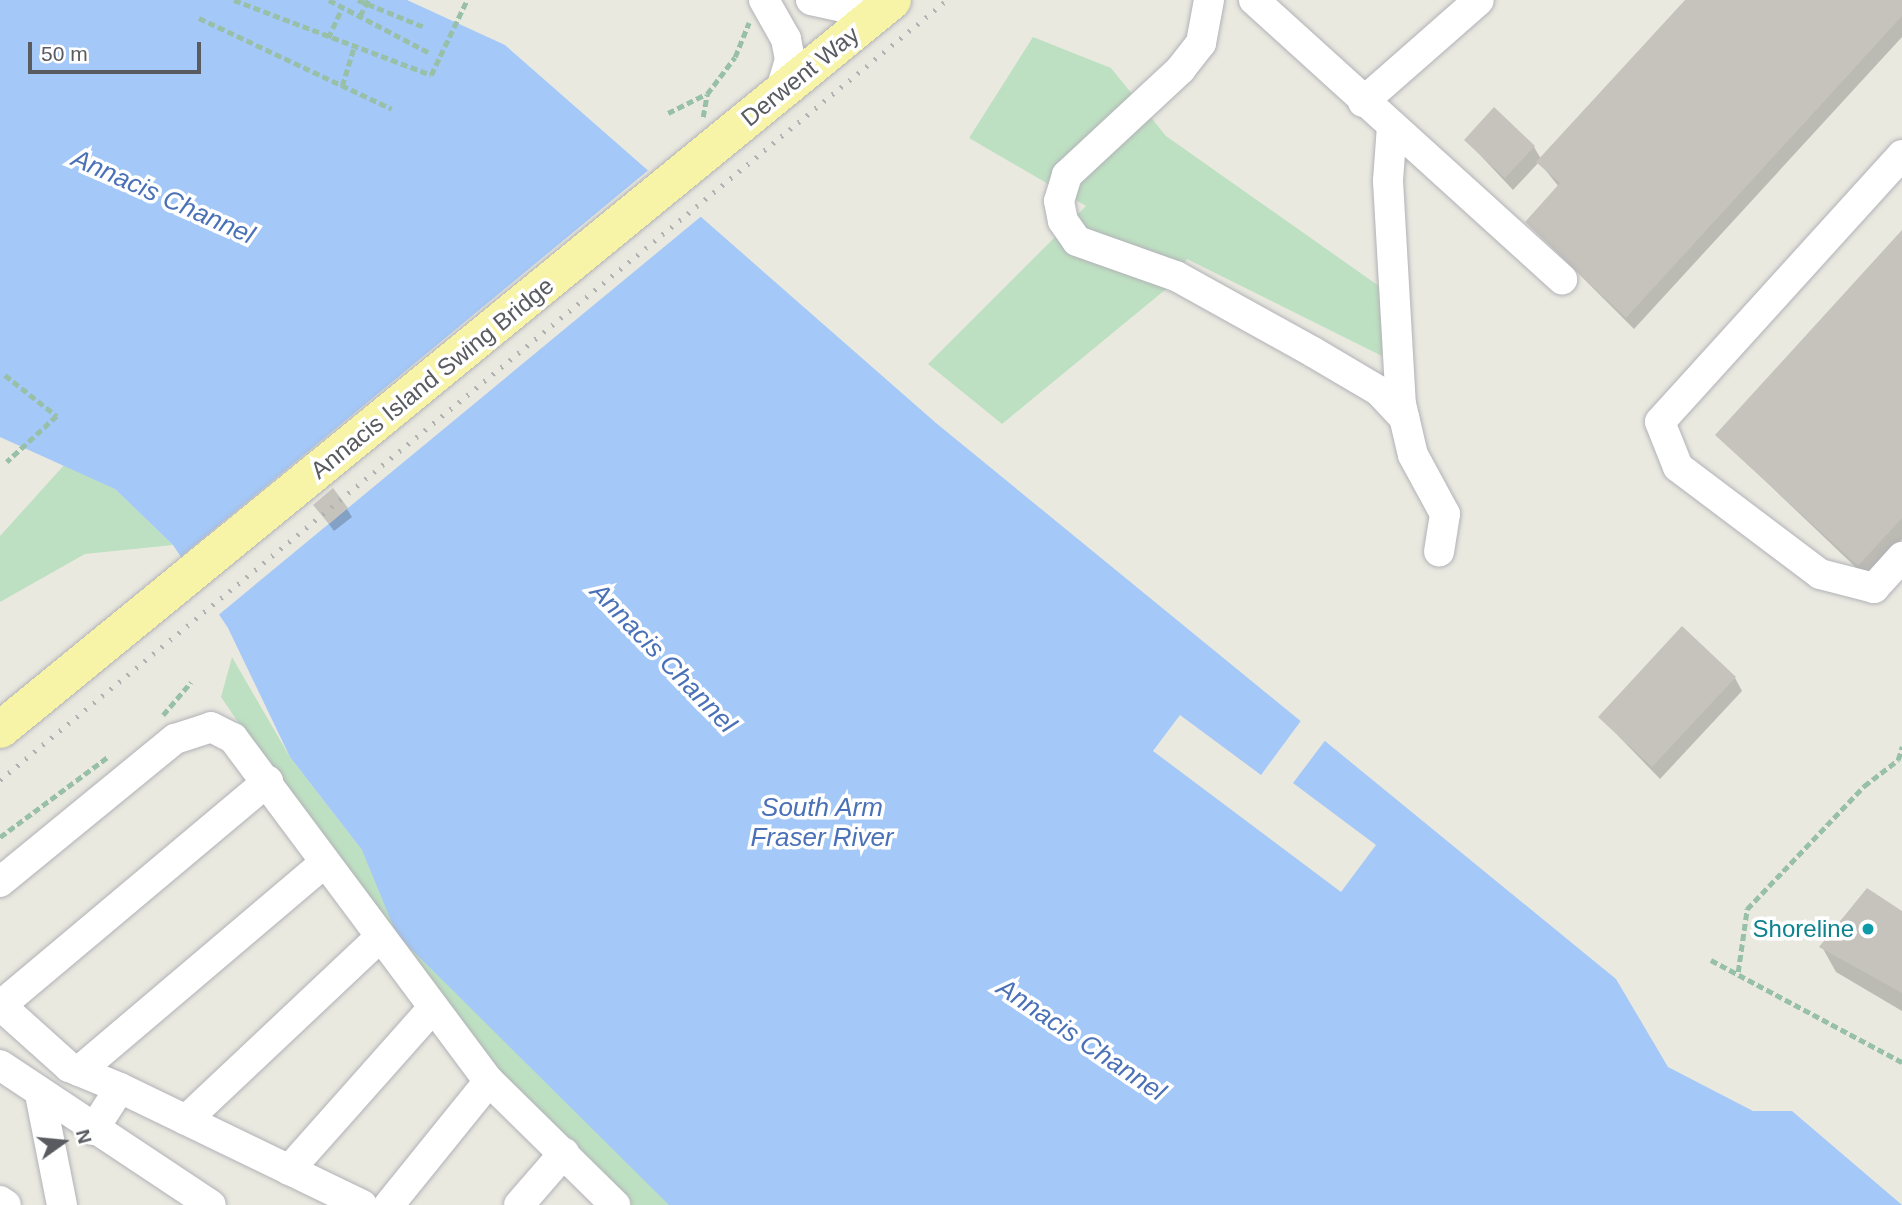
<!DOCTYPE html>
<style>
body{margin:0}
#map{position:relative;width:1902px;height:1205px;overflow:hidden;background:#eae9e0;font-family:Arial,sans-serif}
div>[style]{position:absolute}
.green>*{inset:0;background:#bee0c2}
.water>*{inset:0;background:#a4c8f7}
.pier>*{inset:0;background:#eae9e0}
.shadow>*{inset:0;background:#0003}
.building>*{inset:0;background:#c6c3bd}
.path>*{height:4.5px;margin-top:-2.25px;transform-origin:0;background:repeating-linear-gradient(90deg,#98c0a8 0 7px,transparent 0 10.5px)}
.roads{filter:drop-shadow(0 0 2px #b1b2b7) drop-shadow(0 0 2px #b1b2b7)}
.minor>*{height:30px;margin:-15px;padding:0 15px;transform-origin:15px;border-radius:15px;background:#fff}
.major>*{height:37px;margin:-18.5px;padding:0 18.5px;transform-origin:18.5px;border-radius:18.5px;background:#f7f4a8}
.rail>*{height:5px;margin-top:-2.5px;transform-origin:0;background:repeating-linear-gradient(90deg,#b1b2b2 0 2px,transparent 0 11px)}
.dots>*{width:19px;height:19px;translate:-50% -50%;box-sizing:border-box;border:4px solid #fff;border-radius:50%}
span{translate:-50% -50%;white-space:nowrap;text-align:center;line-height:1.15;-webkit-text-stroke:7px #fff;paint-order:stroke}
.street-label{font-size:24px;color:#595b60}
.culture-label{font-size:24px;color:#0d838f}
.right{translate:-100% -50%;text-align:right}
.water-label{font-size:26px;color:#4a71b7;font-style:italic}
.north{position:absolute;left:28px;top:1107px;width:70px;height:70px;-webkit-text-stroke:5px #fff;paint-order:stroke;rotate:75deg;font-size:19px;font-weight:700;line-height:28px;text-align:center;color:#595b60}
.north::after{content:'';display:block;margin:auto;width:24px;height:32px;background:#595b60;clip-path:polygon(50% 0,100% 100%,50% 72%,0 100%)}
.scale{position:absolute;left:28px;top:42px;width:173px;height:32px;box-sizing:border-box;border:4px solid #595b60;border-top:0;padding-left:9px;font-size:21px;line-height:24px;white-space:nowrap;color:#595b60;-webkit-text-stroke:5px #fff;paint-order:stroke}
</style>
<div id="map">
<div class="green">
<div style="clip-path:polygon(1033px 37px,1111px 68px,1166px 136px,1386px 291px,1382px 356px,1187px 259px,1171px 285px,1002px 424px,928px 364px,1086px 206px,969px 138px)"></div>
<div style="clip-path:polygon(66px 463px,115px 489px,173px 545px,85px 554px,0 602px,0 536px)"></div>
<div style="clip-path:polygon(232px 657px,290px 757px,362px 850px,874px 1205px,624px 1205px,478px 1057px,391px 948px,221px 697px)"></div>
</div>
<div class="water">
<div style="clip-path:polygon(0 0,407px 0,505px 45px,936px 423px,1616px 979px,1668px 1067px,1753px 1111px,1792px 1111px,1902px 1205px,669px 1205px,397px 935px,362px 850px,290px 757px,228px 628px,173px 545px,115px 489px,0 437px)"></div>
</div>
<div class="pier">
<div style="clip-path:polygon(651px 168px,704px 214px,216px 617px,178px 559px)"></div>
<div style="clip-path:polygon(1180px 715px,1261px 775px,1303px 718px,1327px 738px,1293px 783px,1376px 845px,1341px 892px,1153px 751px)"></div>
</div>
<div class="shadow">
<div style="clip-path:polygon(1687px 0,1902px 0,1902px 37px,1634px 329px,1527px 222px,1559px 187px,1539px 162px,1513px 190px,1466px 140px,1534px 147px,1541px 159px)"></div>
<div style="clip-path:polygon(1902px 233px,1902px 539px,1867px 578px,1717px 435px)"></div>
<div style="clip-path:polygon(315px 505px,347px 509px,352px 517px,334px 531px)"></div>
<div style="clip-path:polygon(1735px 678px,1742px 691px,1660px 779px,1600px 717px)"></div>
<div style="clip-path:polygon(1902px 913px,1902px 1011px,1836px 972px,1822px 947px)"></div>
</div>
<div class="building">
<div style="clip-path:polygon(1685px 0,1902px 0,1902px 16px,1626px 318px,1525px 222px,1560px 183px,1536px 162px)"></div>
<div style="clip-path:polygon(1494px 107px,1535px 146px,1505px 178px,1464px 140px)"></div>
<div style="clip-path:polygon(1902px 230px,1902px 518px,1858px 566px,1715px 435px)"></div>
<div style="clip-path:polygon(333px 488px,348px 508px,329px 524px,313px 505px)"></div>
<div style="clip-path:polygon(1682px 626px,1736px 677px,1652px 767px,1598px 717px)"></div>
<div style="clip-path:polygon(1867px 888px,1902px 911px,1902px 993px,1819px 947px)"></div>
</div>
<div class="path">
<div style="left:234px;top:0;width:211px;rotate:20.8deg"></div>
<div style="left:431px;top:75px;width:83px;rotate:-64.4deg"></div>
<div style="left:329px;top:0;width:114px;rotate:27.7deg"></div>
<div style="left:358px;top:0;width:71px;rotate:22.2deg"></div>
<div style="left:360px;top:16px;width:18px;rotate:-63deg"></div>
<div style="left:199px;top:18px;width:213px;rotate:25.2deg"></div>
<div style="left:328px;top:38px;width:33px;rotate:-65deg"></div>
<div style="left:342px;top:86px;width:41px;rotate:-72.9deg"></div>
<div style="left:668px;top:113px;width:42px;rotate:-26.6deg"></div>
<div style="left:703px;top:117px;width:23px;rotate:-80deg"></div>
<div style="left:707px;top:94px;width:46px;rotate:-52.9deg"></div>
<div style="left:735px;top:57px;width:37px;rotate:-68deg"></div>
<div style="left:5px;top:375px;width:66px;rotate:38.3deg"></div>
<div style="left:57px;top:416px;width:68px;rotate:137.4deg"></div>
<div style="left:163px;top:715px;width:43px;rotate:-49.7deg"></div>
<div style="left:0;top:837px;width:136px;rotate:-36.6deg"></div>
<div style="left:1711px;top:960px;width:217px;rotate:28.1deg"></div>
<div style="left:1738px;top:972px;width:64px;rotate:-81.9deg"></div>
<div style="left:1747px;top:909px;width:170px;rotate:-46.4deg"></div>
<div style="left:1864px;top:786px;width:43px;rotate:-37.4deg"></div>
<div style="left:1898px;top:760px;width:14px;rotate:-73deg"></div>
</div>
<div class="roads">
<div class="minor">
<div style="left:764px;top:0;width:45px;rotate:60.6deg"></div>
<div style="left:786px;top:39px;width:21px;rotate:79deg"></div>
<div style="left:790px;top:60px;width:34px;rotate:107deg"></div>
<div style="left:811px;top:0;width:66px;rotate:12.3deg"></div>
<div style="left:1209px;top:0;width:44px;rotate:100.5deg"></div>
<div style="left:1201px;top:43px;width:33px;rotate:128deg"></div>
<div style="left:1181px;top:69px;width:156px;rotate:137.1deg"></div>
<div style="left:1067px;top:175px;width:27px;rotate:107deg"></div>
<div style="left:1059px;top:201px;width:20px;rotate:79deg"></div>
<div style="left:1063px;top:221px;width:24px;rotate:55deg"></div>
<div style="left:1077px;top:241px;width:105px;rotate:19.5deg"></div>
<div style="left:1176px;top:276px;width:157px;rotate:29deg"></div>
<div style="left:1313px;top:352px;width:77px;rotate:30.6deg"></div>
<div style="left:1379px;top:391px;width:37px;rotate:47deg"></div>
<div style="left:1254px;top:0;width:416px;rotate:42.2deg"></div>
<div style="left:1363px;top:102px;width:154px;rotate:-41.3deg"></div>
<div style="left:1392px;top:126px;width:55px;rotate:94.2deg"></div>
<div style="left:1388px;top:181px;width:223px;rotate:86.7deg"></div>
<div style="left:1401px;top:404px;width:52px;rotate:76.8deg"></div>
<div style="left:1413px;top:455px;width:67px;rotate:61.5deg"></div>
<div style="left:1445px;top:514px;width:38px;rotate:99deg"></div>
<div style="left:1902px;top:155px;width:360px;rotate:132.2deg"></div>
<div style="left:1660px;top:422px;width:48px;rotate:68.2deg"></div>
<div style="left:1678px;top:467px;width:178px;rotate:37deg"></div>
<div style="left:1820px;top:574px;width:56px;rotate:14.5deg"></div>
<div style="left:1874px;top:588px;width:42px;rotate:-47.9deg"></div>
<div style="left:0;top:882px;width:226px;rotate:-39.3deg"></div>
<div style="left:175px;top:739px;width:38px;rotate:-18deg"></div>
<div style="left:211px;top:727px;width:25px;rotate:27deg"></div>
<div style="left:233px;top:738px;width:428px;rotate:53.3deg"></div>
<div style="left:489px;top:1081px;width:177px;rotate:44.5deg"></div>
<div style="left:0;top:1005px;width:93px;rotate:41.9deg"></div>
<div style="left:69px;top:1067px;width:55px;rotate:22.4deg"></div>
<div style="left:120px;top:1088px;width:50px;rotate:122.7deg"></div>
<div style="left:0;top:1006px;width:350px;rotate:-40deg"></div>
<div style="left:0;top:1065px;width:253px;rotate:33.6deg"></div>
<div style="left:79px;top:1071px;width:321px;rotate:-40.3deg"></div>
<div style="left:120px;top:1088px;width:269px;rotate:25.8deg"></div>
<div style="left:40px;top:1094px;width:113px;rotate:78.8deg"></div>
<div style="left:186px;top:1120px;width:264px;rotate:-43.3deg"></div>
<div style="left:289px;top:1170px;width:214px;rotate:-48.4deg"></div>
<div style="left:0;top:1201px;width:7px;rotate:34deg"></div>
<div style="left:389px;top:1205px;width:159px;rotate:-51.1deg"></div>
<div style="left:519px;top:1205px;width:69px;rotate:-49.1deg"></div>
</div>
<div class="major">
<div style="left:0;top:729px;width:1152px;rotate:-39.26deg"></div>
</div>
</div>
<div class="rail">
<div style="left:0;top:780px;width:1227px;rotate:-39.48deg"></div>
</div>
<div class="dots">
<div style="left:1868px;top:929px;background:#0f9aa8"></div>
</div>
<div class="street-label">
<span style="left:800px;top:76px;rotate:-39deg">Derwent Way</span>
<span style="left:432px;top:378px;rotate:-39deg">Annacis Island Swing Bridge</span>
</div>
<div class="culture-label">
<span class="right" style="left:1854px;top:929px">Shoreline</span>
</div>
<div class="water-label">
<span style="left:163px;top:197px;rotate:24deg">Annacis Channel</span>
<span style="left:663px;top:658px;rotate:46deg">Annacis Channel</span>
<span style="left:822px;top:823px">South Arm<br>Fraser River</span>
<span style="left:1081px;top:1040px;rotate:34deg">Annacis Channel</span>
</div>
<div class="north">N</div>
<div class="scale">50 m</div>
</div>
